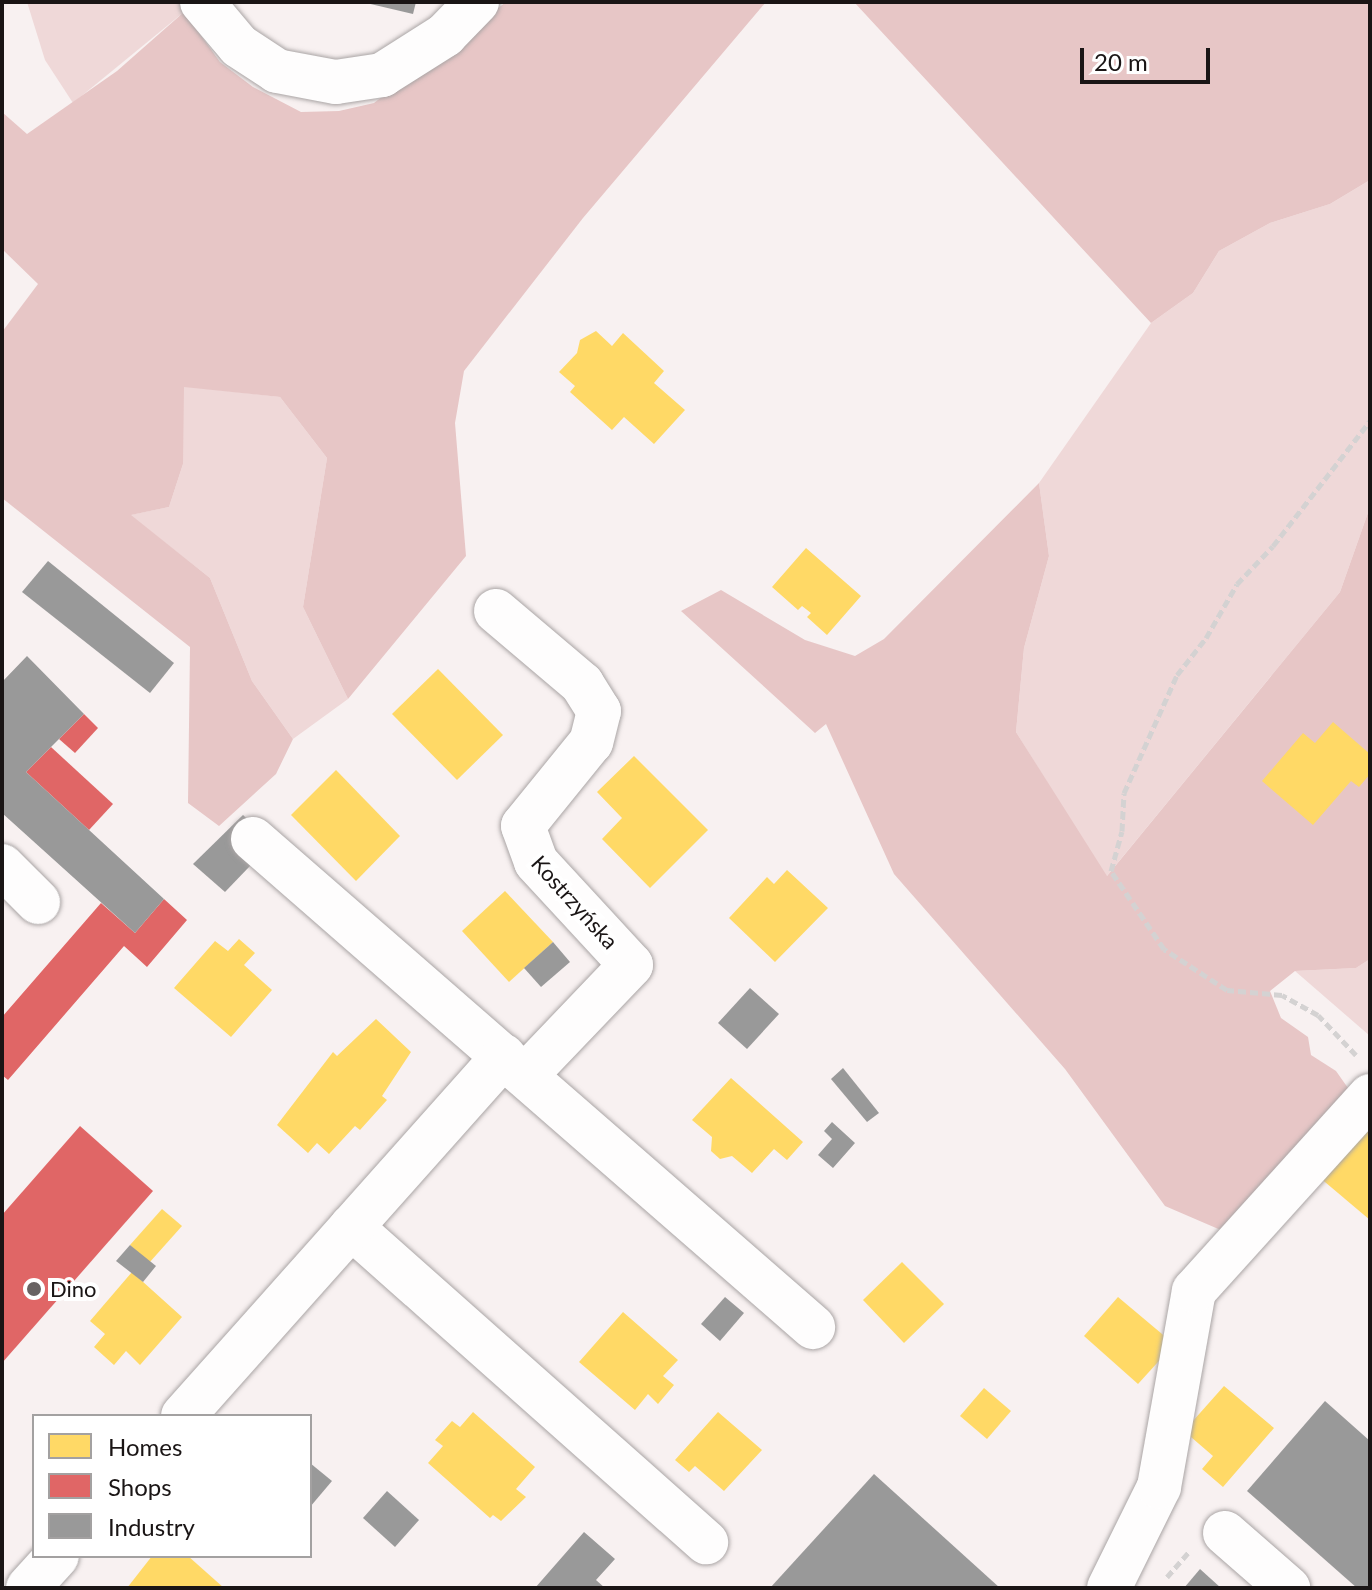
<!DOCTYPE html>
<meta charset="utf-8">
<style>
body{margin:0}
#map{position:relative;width:1372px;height:1590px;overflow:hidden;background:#f8f1f1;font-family:Lato,sans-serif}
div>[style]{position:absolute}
.green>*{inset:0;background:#efd8d8}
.forest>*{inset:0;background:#e7c6c6}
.homes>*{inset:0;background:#ffd966}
.shops>*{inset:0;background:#e06666}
.industry>*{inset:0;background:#999}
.path>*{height:5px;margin-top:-2.5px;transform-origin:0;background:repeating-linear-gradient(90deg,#d4d2d2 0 8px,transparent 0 12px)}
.roads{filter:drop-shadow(0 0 2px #aaa5a5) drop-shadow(0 0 2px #aaa5a5)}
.minor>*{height:44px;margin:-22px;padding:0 22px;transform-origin:22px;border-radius:22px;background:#fefdfd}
.dots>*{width:22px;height:22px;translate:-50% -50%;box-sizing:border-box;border:4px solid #fff;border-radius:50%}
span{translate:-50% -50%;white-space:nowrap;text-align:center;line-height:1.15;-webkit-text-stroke:8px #fff;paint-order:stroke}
.street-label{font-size:22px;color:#1a1515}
.poi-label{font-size:22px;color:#1a1515}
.left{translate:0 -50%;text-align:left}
.frame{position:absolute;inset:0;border:4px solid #1a1515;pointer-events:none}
.legend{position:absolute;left:32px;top:1414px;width:280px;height:144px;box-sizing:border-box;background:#fff;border:2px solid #a3a1a1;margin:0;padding:10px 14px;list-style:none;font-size:24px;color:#1a1515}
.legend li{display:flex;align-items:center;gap:16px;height:40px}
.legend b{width:40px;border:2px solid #a3a1a1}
.scale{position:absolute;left:1080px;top:48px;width:130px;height:36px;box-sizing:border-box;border:4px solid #1a1515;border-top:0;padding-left:10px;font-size:24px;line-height:28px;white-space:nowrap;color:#1a1515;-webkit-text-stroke:6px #fff;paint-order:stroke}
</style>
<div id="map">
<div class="green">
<div style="clip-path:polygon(27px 2px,179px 2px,184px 12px,73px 103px,45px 60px)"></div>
<div style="clip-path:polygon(1370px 180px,1370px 507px,1340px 592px,1106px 877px,1016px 732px,1024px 648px,1049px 556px,1039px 483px,1151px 323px,1193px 293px,1219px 251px,1270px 223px,1330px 204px)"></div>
<div style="clip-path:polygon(183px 386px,280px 397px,327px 458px,303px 607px,348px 699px,293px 739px,252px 681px,210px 578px,130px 515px,169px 507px,183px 464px)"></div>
<div style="clip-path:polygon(1370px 959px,1370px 1036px,1295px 971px,1356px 968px)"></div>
</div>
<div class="forest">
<div style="clip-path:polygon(506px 2px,766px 2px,583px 218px,464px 371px,455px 423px,466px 556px,348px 699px,303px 607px,327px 458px,280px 397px,184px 387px,183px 464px,169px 507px,131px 515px,210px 578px,252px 681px,293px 739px,276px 774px,219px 826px,188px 803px,190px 647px,2px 498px,2px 332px,38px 284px,2px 249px,2px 112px,27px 134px,117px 71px,184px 12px,220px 62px,253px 87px,301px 112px,339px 111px,374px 103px)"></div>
<div style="clip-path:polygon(854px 2px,1370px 2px,1370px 180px,1330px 204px,1270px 223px,1219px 251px,1193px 293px,1151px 323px)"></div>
<div style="clip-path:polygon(1039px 483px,1049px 556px,1024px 648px,1016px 732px,1107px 876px,1340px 592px,1370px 507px,1370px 959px,1356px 968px,1295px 971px,1270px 991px,1281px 1018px,1308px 1037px,1311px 1055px,1336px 1071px,1355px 1098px,1223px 1231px,1165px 1206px,1065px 1069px,894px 874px,826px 724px,815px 733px,681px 611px,721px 590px,805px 640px,855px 656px,884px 639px)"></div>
</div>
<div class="homes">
<div style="clip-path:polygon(596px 331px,612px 346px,623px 333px,664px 371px,654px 383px,685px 410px,654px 444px,624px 417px,612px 430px,570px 392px,575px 386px,559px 372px,577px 353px,580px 340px)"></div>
<div style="clip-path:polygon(806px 548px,861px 596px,827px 635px,807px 617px,811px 613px,802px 606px,798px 610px,772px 587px)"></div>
<div style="clip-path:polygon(438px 669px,503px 735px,457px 780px,392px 714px)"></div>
<div style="clip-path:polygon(1333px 722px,1370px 754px,1370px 774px,1359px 787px,1351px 781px,1313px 825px,1262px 781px,1303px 733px,1315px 743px)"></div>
<div style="clip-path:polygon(634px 756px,708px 830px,650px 888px,602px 839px,622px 818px,597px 792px)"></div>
<div style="clip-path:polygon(336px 770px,400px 836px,356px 881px,291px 815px)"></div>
<div style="clip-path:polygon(787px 870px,828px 908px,775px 962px,729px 918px,767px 877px,774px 884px)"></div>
<div style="clip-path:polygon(505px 891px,553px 942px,509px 982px,462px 931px)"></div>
<div style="clip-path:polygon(239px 939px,255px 953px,244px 965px,272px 990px,231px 1037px,174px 988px,215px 941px,228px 951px)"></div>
<div style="clip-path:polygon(376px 1019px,411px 1052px,382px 1096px,387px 1100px,360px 1130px,355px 1126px,329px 1154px,317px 1143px,308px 1153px,277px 1125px,333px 1052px,337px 1056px)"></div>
<div style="clip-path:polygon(731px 1078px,803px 1142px,787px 1160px,774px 1149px,752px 1173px,732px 1156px,720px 1159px,711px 1151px,712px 1137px,692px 1120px)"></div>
<div style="clip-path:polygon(1370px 1128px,1370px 1220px,1319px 1177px)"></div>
<div style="clip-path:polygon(162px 1209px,182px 1226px,149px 1263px,130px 1245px)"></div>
<div style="clip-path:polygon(902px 1262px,944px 1304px,904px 1343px,863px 1300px)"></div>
<div style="clip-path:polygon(132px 1272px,182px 1317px,140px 1365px,126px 1351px,114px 1365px,94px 1347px,105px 1334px,90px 1321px)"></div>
<div style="clip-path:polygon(1118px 1297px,1168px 1339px,1168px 1351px,1138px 1384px,1084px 1336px)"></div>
<div style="clip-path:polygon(623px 1312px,678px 1360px,663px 1376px,674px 1385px,658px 1404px,648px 1394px,635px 1410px,579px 1362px)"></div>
<div style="clip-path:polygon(1224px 1386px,1274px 1428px,1223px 1487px,1202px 1469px,1213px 1456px,1184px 1431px)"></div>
<div style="clip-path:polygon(984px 1388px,1011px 1411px,987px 1439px,960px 1416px)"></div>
<div style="clip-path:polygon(473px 1412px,535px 1467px,516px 1489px,526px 1497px,501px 1521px,493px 1515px,490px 1518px,428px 1463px,443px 1446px,435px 1440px,452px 1421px,460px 1427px)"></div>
<div style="clip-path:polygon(718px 1412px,762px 1450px,724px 1491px,695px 1466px,689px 1472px,675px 1460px)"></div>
<div style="clip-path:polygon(152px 1556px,188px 1556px,224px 1588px,127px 1588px)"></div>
</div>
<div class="shops">
<div style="clip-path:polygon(84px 714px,98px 728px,75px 753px,59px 739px)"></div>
<div style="clip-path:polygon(51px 747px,113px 804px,89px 830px,26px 772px)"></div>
<div style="clip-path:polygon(164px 899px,187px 920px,147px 967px,124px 946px,8px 1080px,2px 1075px,2px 1017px,101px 903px,135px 933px)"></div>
<div style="clip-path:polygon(80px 1126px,153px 1191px,2px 1363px,2px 1215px)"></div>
</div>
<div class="industry">
<div style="clip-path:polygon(362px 2px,416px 2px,413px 14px)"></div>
<div style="clip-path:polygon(48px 561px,174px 663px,150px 693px,22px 592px)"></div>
<div style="clip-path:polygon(27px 656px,84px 714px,26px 772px,164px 899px,135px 933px,2px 813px,2px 682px)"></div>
<div style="clip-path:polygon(243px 815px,272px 843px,225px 892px,193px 864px)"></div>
<div style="clip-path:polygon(553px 942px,570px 962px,541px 987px,524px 968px)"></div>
<div style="clip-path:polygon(750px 988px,779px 1014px,747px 1049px,718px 1023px)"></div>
<div style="clip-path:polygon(843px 1068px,879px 1113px,867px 1122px,831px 1079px)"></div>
<div style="clip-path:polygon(832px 1122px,855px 1143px,833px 1168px,818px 1155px,832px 1139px,824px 1131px)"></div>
<div style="clip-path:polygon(130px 1245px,156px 1266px,143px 1282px,116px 1261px)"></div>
<div style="clip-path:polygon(725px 1297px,744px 1313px,720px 1341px,701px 1324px)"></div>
<div style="clip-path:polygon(1325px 1401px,1370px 1441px,1370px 1588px,1357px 1588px,1247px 1491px)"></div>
<div style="clip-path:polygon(310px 1463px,332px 1481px,310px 1507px)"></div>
<div style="clip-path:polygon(874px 1474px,1000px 1588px,770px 1588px)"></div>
<div style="clip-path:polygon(387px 1491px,419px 1520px,395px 1547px,363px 1518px)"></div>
<div style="clip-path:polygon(584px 1532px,615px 1559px,596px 1580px,605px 1588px,535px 1588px)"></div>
<div style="clip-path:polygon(1200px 1569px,1221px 1588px,1184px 1588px)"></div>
</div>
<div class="path">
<div style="left:1356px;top:1055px;width:55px;rotate:-133.5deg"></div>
<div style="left:1318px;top:1015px;width:41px;rotate:-150.9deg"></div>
<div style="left:1282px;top:995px;width:55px;rotate:-174.8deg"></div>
<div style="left:1227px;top:990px;width:75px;rotate:-146.9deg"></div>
<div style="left:1164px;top:949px;width:94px;rotate:-124.2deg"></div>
<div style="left:1111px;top:871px;width:41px;rotate:-74.6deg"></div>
<div style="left:1122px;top:831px;width:38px;rotate:-87deg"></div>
<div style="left:1124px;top:793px;width:129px;rotate:-65.8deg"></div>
<div style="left:1177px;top:675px;width:47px;rotate:-51.9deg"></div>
<div style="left:1206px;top:638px;width:62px;rotate:-60.1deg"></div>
<div style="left:1237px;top:584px;width:52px;rotate:-46.5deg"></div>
<div style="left:1273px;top:546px;width:158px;rotate:-52.2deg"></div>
<div style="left:1167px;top:1577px;width:33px;rotate:-49deg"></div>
</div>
<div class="roads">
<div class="minor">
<div style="left:202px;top:2px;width:57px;rotate:49.9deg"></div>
<div style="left:239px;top:46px;width:45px;rotate:33.3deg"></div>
<div style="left:277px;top:71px;width:60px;rotate:10.6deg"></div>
<div style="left:336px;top:82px;width:47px;rotate:-8.7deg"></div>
<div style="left:382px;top:75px;width:75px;rotate:-32.4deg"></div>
<div style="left:445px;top:35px;width:46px;rotate:-45.9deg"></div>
<div style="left:496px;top:611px;width:113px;rotate:40.3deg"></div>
<div style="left:582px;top:684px;width:32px;rotate:58deg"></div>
<div style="left:599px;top:711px;width:32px;rotate:104deg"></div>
<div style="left:591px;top:742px;width:108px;rotate:129deg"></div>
<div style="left:523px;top:826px;width:38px;rotate:70deg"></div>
<div style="left:536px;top:862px;width:140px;rotate:47.3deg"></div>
<div style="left:631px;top:965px;width:152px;rotate:133.7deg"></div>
<div style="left:253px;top:839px;width:743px;rotate:41.07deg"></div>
<div style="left:2px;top:866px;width:51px;rotate:45deg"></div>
<div style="left:351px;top:1227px;width:475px;rotate:41.6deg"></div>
<div style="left:183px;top:1416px;width:482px;rotate:-48.3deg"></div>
<div style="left:1225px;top:1533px;width:84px;rotate:41.1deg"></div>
<div style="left:28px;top:1588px;width:43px;rotate:-47.8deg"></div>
<div style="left:1109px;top:1588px;width:113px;rotate:-63.7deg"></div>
<div style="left:1159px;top:1487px;width:199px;rotate:-79.9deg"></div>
<div style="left:1194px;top:1291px;width:263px;rotate:-47.9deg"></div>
</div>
</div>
<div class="dots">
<div style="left:34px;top:1289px;background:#686262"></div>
</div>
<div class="street-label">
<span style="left:575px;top:902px;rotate:48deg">Kostrzyńska</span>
</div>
<div class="poi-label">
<span class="left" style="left:50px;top:1289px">Dino</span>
</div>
<div class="frame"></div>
<ul class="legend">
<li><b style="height:22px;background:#ffd966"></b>Homes</li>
<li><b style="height:22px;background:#e06666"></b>Shops</li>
<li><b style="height:22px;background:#999"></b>Industry</li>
</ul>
<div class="scale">20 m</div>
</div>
